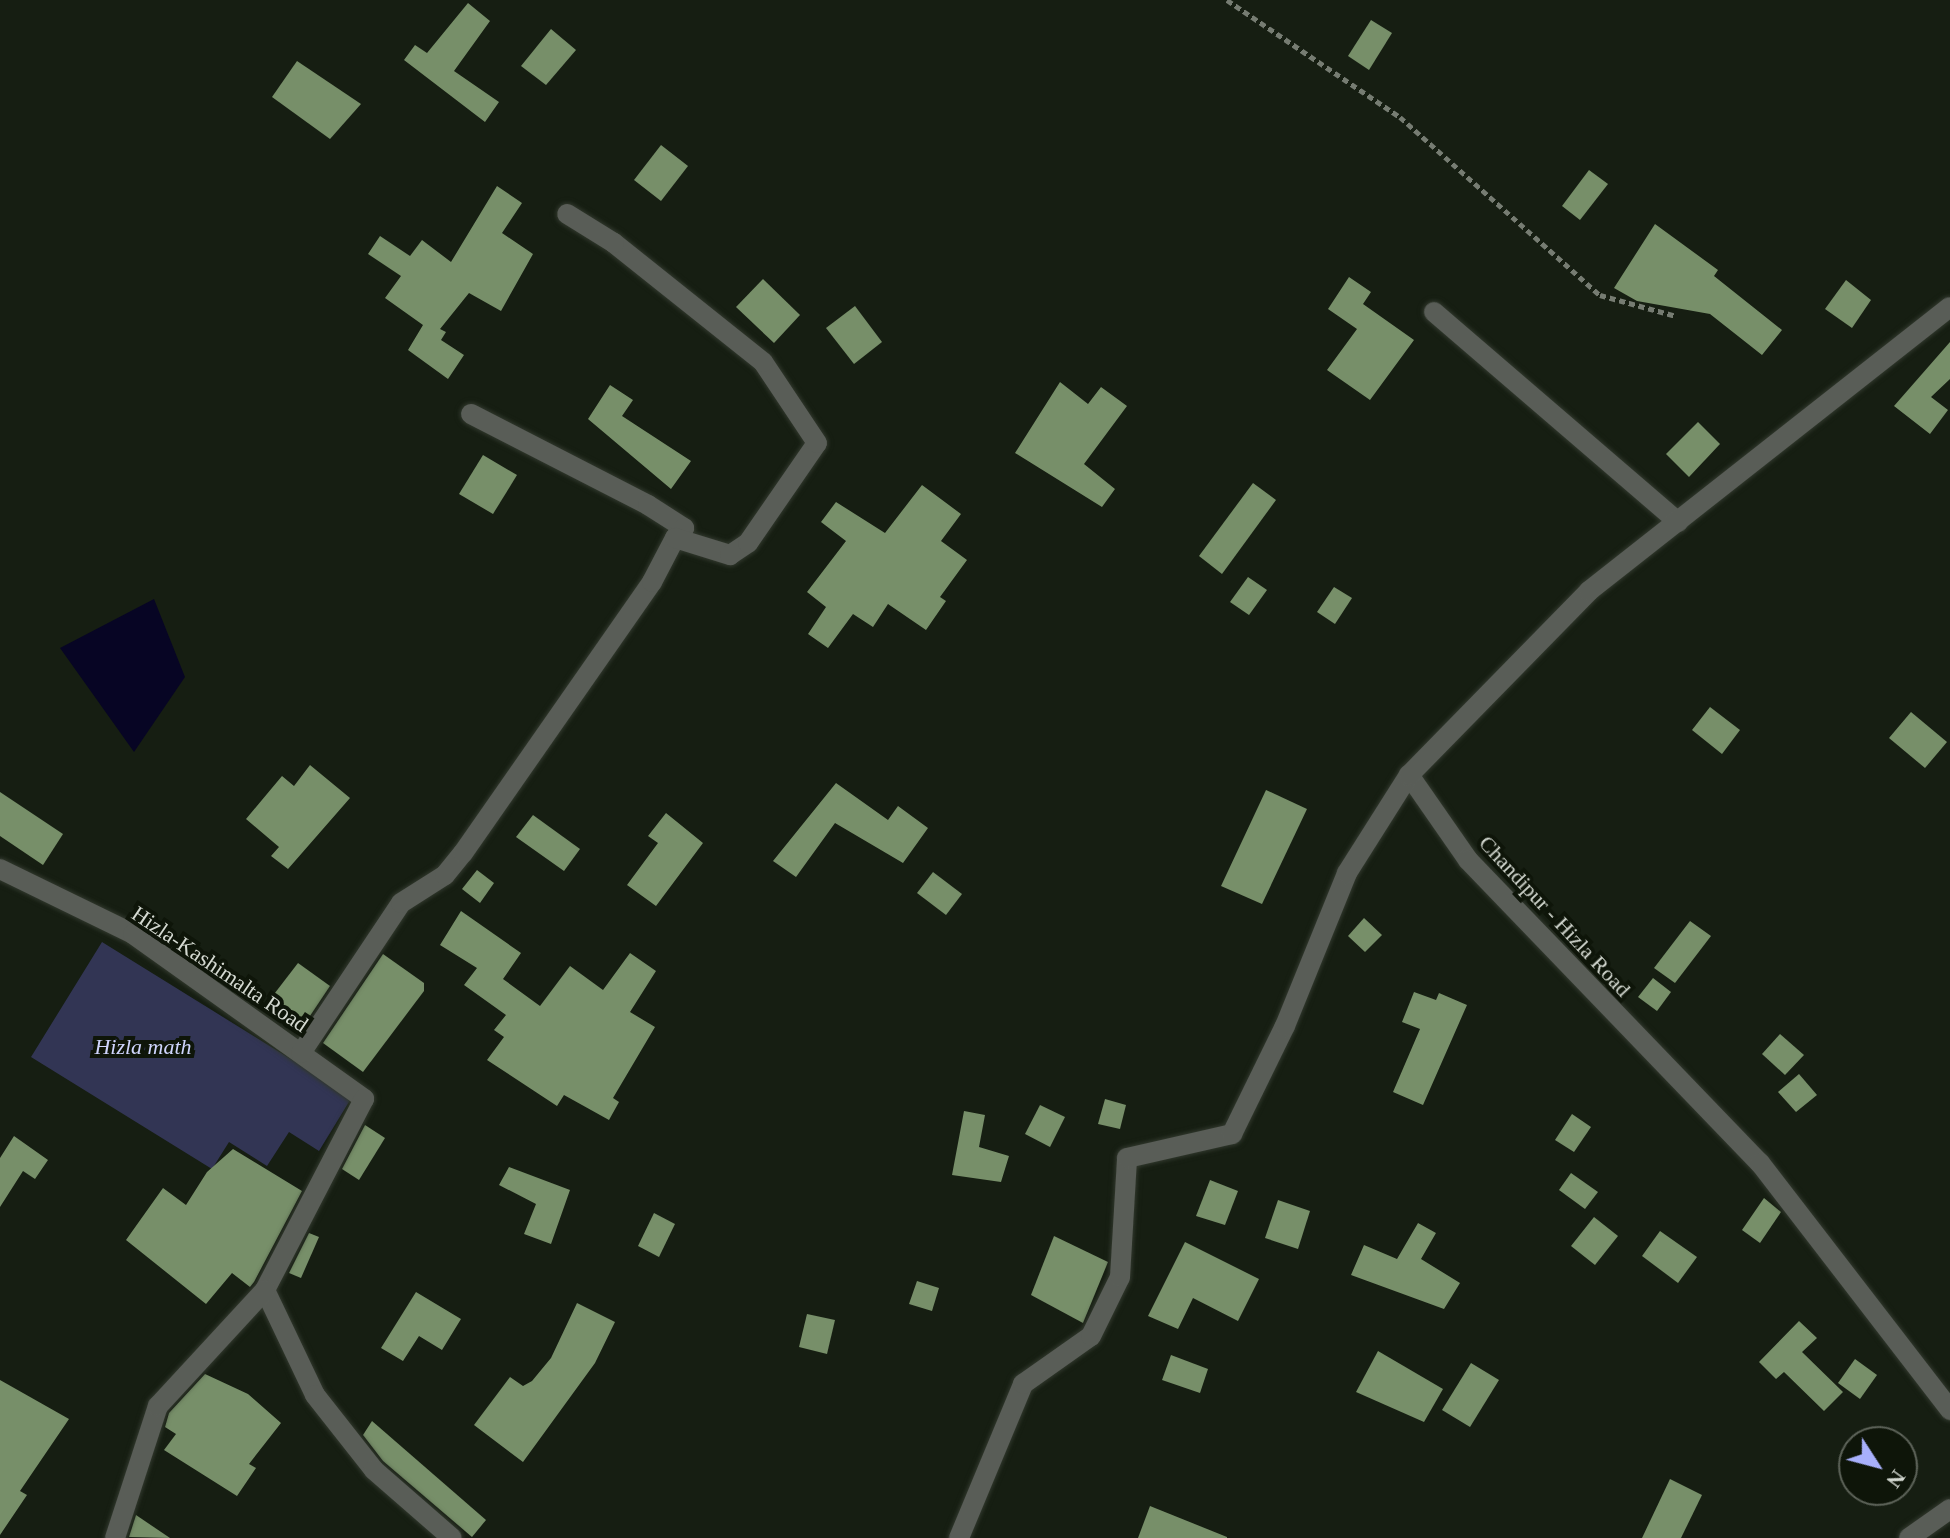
<!DOCTYPE html>
<style>
body{margin:0}
#map{position:relative;width:1950px;height:1538px;overflow:hidden;background:#161e12;font-family:Georgia,serif}
div>[style]{position:absolute}
.green>*{inset:0;background:#323554}
.water>*{inset:0;background:#070524}
.building>*{inset:0;background:#778f69}
.path>*{height:5px;margin-top:-2.5px;transform-origin:0;background:repeating-linear-gradient(90deg,#767c72 0 6px,transparent 0 10px)}
.roads{filter:drop-shadow(0 0 2px #31382d) drop-shadow(0 0 2px #31382d)}
.minor>*{height:20px;margin:-10px;padding:0 10px;transform-origin:10px;border-radius:10px;background:#595d57}
span{translate:-50% -50%;white-space:nowrap;text-align:center;line-height:1.15;-webkit-text-stroke:8px #0e1509;paint-order:stroke}
.street-label{font-size:22px;color:#d4d9d1}
.park-label{font-size:22px;color:#cfd5fd;font-style:italic}
.north{position:absolute;left:1838px;top:1426px;width:80px;height:80px;box-sizing:border-box;background:#0e1509;border:2px solid #5d6359;border-radius:50%;rotate:126deg;font-size:22px;font-weight:700;line-height:32px;text-align:center;color:#d4d9d1}
.north::after{content:'';display:block;margin:auto;width:28px;height:36px;background:#a8b0fc;clip-path:polygon(50% 0,100% 100%,50% 72%,0 100%)}
</style>
<div id="map">
<div class="green">
<div style="clip-path:polygon(102px 942px,352px 1097px,319px 1151px,289px 1132px,267px 1166px,229px 1142px,212px 1169px,31px 1057px)"></div>
</div>
<div class="water">
<div style="clip-path:polygon(154px 599px,185px 677px,134px 752px,60px 648px)"></div>
</div>
<div class="building">
<div style="clip-path:polygon(468px 3px,490px 21px,454px 71px,499px 102px,485px 122px,404px 60px,415px 45px,427px 53px)"></div>
<div style="clip-path:polygon(1371px 20px,1392px 33px,1369px 70px,1348px 56px)"></div>
<div style="clip-path:polygon(551px 29px,576px 50px,546px 85px,521px 66px)"></div>
<div style="clip-path:polygon(297px 61px,361px 104px,330px 139px,272px 97px)"></div>
<div style="clip-path:polygon(661px 145px,688px 166px,661px 201px,634px 180px)"></div>
<div style="clip-path:polygon(1589px 170px,1608px 184px,1580px 220px,1562px 206px)"></div>
<div style="clip-path:polygon(497px 186px,522px 203px,502px 233px,533px 254px,501px 311px,469px 293px,440px 329px,446px 332px,441px 340px,464px 355px,448px 379px,408px 350px,423px 325px,385px 298px,401px 276px,368px 254px,380px 236px,410px 256px,422px 240px,451px 262px)"></div>
<div style="clip-path:polygon(1655px 224px,1718px 270px,1714px 276px,1782px 330px,1762px 355px,1710px 314px,1637px 301px,1614px 288px)"></div>
<div style="clip-path:polygon(1349px 277px,1371px 292px,1363px 304px,1414px 340px,1370px 400px,1327px 370px,1357px 329px,1328px 309px)"></div>
<div style="clip-path:polygon(763px 279px,800px 315px,774px 343px,736px 307px)"></div>
<div style="clip-path:polygon(1846px 280px,1871px 300px,1852px 328px,1825px 309px)"></div>
<div style="clip-path:polygon(855px 306px,882px 342px,854px 364px,826px 328px)"></div>
<div style="clip-path:polygon(1950px 342px,1950px 379px,1931px 397px,1948px 410px,1930px 434px,1894px 406px)"></div>
<div style="clip-path:polygon(1060px 382px,1088px 404px,1101px 387px,1127px 406px,1084px 464px,1115px 489px,1102px 507px,1015px 453px)"></div>
<div style="clip-path:polygon(610px 385px,633px 400px,622px 416px,691px 461px,671px 489px,588px 419px)"></div>
<div style="clip-path:polygon(1698px 422px,1720px 444px,1689px 477px,1666px 454px)"></div>
<div style="clip-path:polygon(483px 455px,517px 475px,493px 514px,459px 494px)"></div>
<div style="clip-path:polygon(1253px 483px,1276px 500px,1222px 574px,1199px 556px)"></div>
<div style="clip-path:polygon(922px 485px,961px 514px,941px 541px,967px 560px,940px 597px,946px 601px,926px 630px,888px 604px,873px 627px,853px 614px,828px 648px,808px 634px,826px 607px,807px 592px,846px 541px,821px 522px,836px 502px,885px 533px)"></div>
<div style="clip-path:polygon(1248px 577px,1267px 590px,1249px 615px,1230px 602px)"></div>
<div style="clip-path:polygon(1334px 587px,1352px 598px,1335px 624px,1317px 612px)"></div>
<div style="clip-path:polygon(1710px 707px,1740px 730px,1722px 754px,1692px 730px)"></div>
<div style="clip-path:polygon(1911px 712px,1947px 742px,1925px 768px,1889px 738px)"></div>
<div style="clip-path:polygon(310px 765px,350px 798px,288px 869px,271px 856px,279px 847px,246px 819px,282px 776px,294px 786px)"></div>
<div style="clip-path:polygon(836px 783px,888px 820px,898px 806px,928px 828px,903px 863px,835px 823px,796px 877px,773px 861px)"></div>
<div style="clip-path:polygon(1266px 790px,1307px 809px,1262px 904px,1221px 886px)"></div>
<div style="clip-path:polygon(0 792px,63px 834px,43px 865px,0 836px)"></div>
<div style="clip-path:polygon(666px 813px,703px 843px,656px 906px,627px 885px,658px 843px,648px 836px)"></div>
<div style="clip-path:polygon(533px 815px,580px 849px,564px 871px,516px 837px)"></div>
<div style="clip-path:polygon(477px 870px,494px 883px,480px 903px,462px 889px)"></div>
<div style="clip-path:polygon(933px 872px,962px 894px,946px 915px,917px 893px)"></div>
<div style="clip-path:polygon(461px 911px,521px 953px,503px 979px,540px 1006px,570px 966px,603px 990px,630px 953px,656px 971px,630px 1012px,655px 1027px,613px 1098px,619px 1102px,609px 1120px,564px 1095px,557px 1106px,487px 1060px,504px 1037px,494px 1030px,506px 1015px,464px 985px,477px 968px,440px 945px)"></div>
<div style="clip-path:polygon(1364px 918px,1382px 935px,1365px 952px,1348px 936px)"></div>
<div style="clip-path:polygon(1690px 921px,1711px 936px,1675px 983px,1654px 968px)"></div>
<div style="clip-path:polygon(383px 954px,424px 983px,424px 991px,363px 1072px,323px 1043px)"></div>
<div style="clip-path:polygon(298px 963px,330px 986px,302px 1028px,268px 1002px)"></div>
<div style="clip-path:polygon(1653px 978px,1671px 992px,1657px 1011px,1638px 997px)"></div>
<div style="clip-path:polygon(1414px 992px,1436px 1000px,1439px 993px,1467px 1005px,1423px 1105px,1393px 1092px,1420px 1029px,1402px 1022px)"></div>
<div style="clip-path:polygon(1780px 1034px,1804px 1055px,1785px 1075px,1762px 1054px)"></div>
<div style="clip-path:polygon(1799px 1074px,1817px 1095px,1796px 1112px,1778px 1092px)"></div>
<div style="clip-path:polygon(1105px 1099px,1126px 1105px,1120px 1129px,1098px 1124px)"></div>
<div style="clip-path:polygon(1040px 1105px,1065px 1117px,1050px 1147px,1025px 1134px)"></div>
<div style="clip-path:polygon(964px 1111px,985px 1115px,979px 1147px,1009px 1156px,1001px 1182px,952px 1175px)"></div>
<div style="clip-path:polygon(1572px 1114px,1591px 1127px,1574px 1152px,1555px 1140px)"></div>
<div style="clip-path:polygon(365px 1125px,385px 1138px,359px 1180px,342px 1169px)"></div>
<div style="clip-path:polygon(14px 1136px,48px 1160px,35px 1179px,23px 1171px,0 1207px,0 1158px)"></div>
<div style="clip-path:polygon(233px 1149px,302px 1191px,254px 1282px,250px 1287px,232px 1273px,206px 1304px,126px 1240px,163px 1188px,186px 1205px,207px 1172px)"></div>
<div style="clip-path:polygon(509px 1167px,570px 1190px,551px 1244px,524px 1234px,536px 1204px,499px 1185px)"></div>
<div style="clip-path:polygon(1571px 1173px,1598px 1192px,1585px 1209px,1559px 1190px)"></div>
<div style="clip-path:polygon(1210px 1180px,1238px 1191px,1225px 1225px,1196px 1216px)"></div>
<div style="clip-path:polygon(1764px 1198px,1781px 1212px,1760px 1243px,1742px 1230px)"></div>
<div style="clip-path:polygon(1278px 1200px,1310px 1211px,1298px 1249px,1265px 1238px)"></div>
<div style="clip-path:polygon(654px 1213px,675px 1224px,659px 1257px,638px 1246px)"></div>
<div style="clip-path:polygon(1594px 1217px,1618px 1236px,1595px 1265px,1571px 1246px)"></div>
<div style="clip-path:polygon(1418px 1223px,1436px 1233px,1421px 1259px,1460px 1283px,1444px 1309px,1351px 1275px,1364px 1245px,1397px 1259px)"></div>
<div style="clip-path:polygon(1660px 1231px,1697px 1257px,1678px 1283px,1642px 1256px)"></div>
<div style="clip-path:polygon(309px 1233px,319px 1237px,301px 1278px,289px 1273px)"></div>
<div style="clip-path:polygon(1054px 1236px,1108px 1262px,1083px 1323px,1031px 1295px)"></div>
<div style="clip-path:polygon(1185px 1242px,1259px 1279px,1238px 1321px,1193px 1298px,1178px 1329px,1148px 1316px)"></div>
<div style="clip-path:polygon(917px 1281px,939px 1288px,932px 1311px,909px 1304px)"></div>
<div style="clip-path:polygon(416px 1292px,461px 1319px,442px 1350px,419px 1336px,403px 1361px,381px 1348px)"></div>
<div style="clip-path:polygon(577px 1303px,615px 1322px,595px 1363px,523px 1462px,474px 1425px,510px 1377px,523px 1386px,532px 1381px,551px 1358px)"></div>
<div style="clip-path:polygon(807px 1314px,835px 1320px,827px 1354px,799px 1347px)"></div>
<div style="clip-path:polygon(1799px 1321px,1817px 1338px,1802px 1352px,1843px 1392px,1824px 1411px,1784px 1372px,1776px 1379px,1759px 1362px)"></div>
<div style="clip-path:polygon(1378px 1351px,1443px 1389px,1424px 1422px,1356px 1392px)"></div>
<div style="clip-path:polygon(1171px 1355px,1208px 1369px,1200px 1393px,1162px 1380px)"></div>
<div style="clip-path:polygon(1855px 1359px,1877px 1375px,1860px 1399px,1838px 1383px)"></div>
<div style="clip-path:polygon(1471px 1363px,1499px 1380px,1470px 1427px,1442px 1410px)"></div>
<div style="clip-path:polygon(205px 1374px,248px 1394px,281px 1423px,249px 1464px,256px 1468px,237px 1496px,164px 1450px,176px 1434px,165px 1427px,169px 1413px)"></div>
<div style="clip-path:polygon(0 1380px,69px 1419px,20px 1491px,27px 1495px,0 1535px)"></div>
<div style="clip-path:polygon(372px 1421px,486px 1520px,472px 1537px,383px 1461px,363px 1435px)"></div>
<div style="clip-path:polygon(1670px 1479px,1702px 1495px,1681px 1538px,1642px 1538px)"></div>
<div style="clip-path:polygon(1150px 1506px,1227px 1537px,1227px 1538px,1138px 1538px)"></div>
<div style="clip-path:polygon(136px 1515px,170px 1538px,129px 1537px)"></div>
</div>
<div class="path">
<div style="left:1227px;top:0;width:209px;rotate:34.1deg"></div>
<div style="left:1400px;top:117px;width:268px;rotate:41.7deg"></div>
<div style="left:1600px;top:295px;width:79px;rotate:15.4deg"></div>
</div>
<div class="roads">
<div class="minor">
<div style="left:1434px;top:312px;width:322px;rotate:40.7deg"></div>
<div style="left:471px;top:414px;width:199px;rotate:27.2deg"></div>
<div style="left:648px;top:505px;width:43px;rotate:32.6deg"></div>
<div style="left:684px;top:528px;width:13px;rotate:132deg"></div>
<div style="left:1409px;top:775px;width:103px;rotate:55.2deg"></div>
<div style="left:1468px;top:860px;width:421px;rotate:46.1deg"></div>
<div style="left:1760px;top:1163px;width:312px;rotate:52.4deg"></div>
<div style="left:0;top:869px;width:148px;rotate:26deg"></div>
<div style="left:133px;top:934px;width:284px;rotate:35.5deg"></div>
<div style="left:364px;top:1099px;width:215px;rotate:117.4deg"></div>
<div style="left:265px;top:1290px;width:116px;rotate:64.5deg"></div>
<div style="left:315px;top:1395px;width:95px;rotate:51.8deg"></div>
<div style="left:374px;top:1470px;width:103px;rotate:41.1deg"></div>
<div style="left:301px;top:1053px;width:180px;rotate:-56.3deg"></div>
<div style="left:401px;top:903px;width:52px;rotate:-32.5deg"></div>
<div style="left:445px;top:875px;width:28px;rotate:-51deg"></div>
<div style="left:463px;top:853px;width:330px;rotate:-55.1deg"></div>
<div style="left:652px;top:582px;width:50px;rotate:-62.4deg"></div>
<div style="left:675px;top:538px;width:58px;rotate:17.2deg"></div>
<div style="left:730px;top:555px;width:22px;rotate:-34deg"></div>
<div style="left:748px;top:543px;width:121px;rotate:-55.4deg"></div>
<div style="left:817px;top:443px;width:97px;rotate:-123.7deg"></div>
<div style="left:763px;top:362px;width:191px;rotate:-141.4deg"></div>
<div style="left:614px;top:243px;width:55px;rotate:-148.3deg"></div>
<div style="left:115px;top:1538px;width:139px;rotate:-72deg"></div>
<div style="left:158px;top:1406px;width:158px;rotate:-47.3deg"></div>
<div style="left:959px;top:1538px;width:167px;rotate:-67.4deg"></div>
<div style="left:1023px;top:1384px;width:83px;rotate:-35.2deg"></div>
<div style="left:1091px;top:1336px;width:66px;rotate:-63.8deg"></div>
<div style="left:1120px;top:1277px;width:119px;rotate:-86.6deg"></div>
<div style="left:1127px;top:1158px;width:108px;rotate:-12.9deg"></div>
<div style="left:1232px;top:1134px;width:120px;rotate:-63.9deg"></div>
<div style="left:1285px;top:1026px;width:165px;rotate:-67.9deg"></div>
<div style="left:1347px;top:873px;width:116px;rotate:-57.7deg"></div>
<div style="left:1409px;top:775px;width:257px;rotate:-45.6deg"></div>
<div style="left:1589px;top:591px;width:459px;rotate:-38.2deg"></div>
<div style="left:1909px;top:1538px;width:50px;rotate:-35.3deg"></div>
</div>
</div>
<div class="street-label">
<span style="left:1555px;top:916px;rotate:47deg">Chandipur - Hizla Road</span>
<span style="left:220px;top:969px;rotate:34deg">Hizla-Kashimalta Road</span>
</div>
<div class="park-label">
<span style="left:143px;top:1047px">Hizla math</span>
</div>
<div class="north">N</div>
</div>
